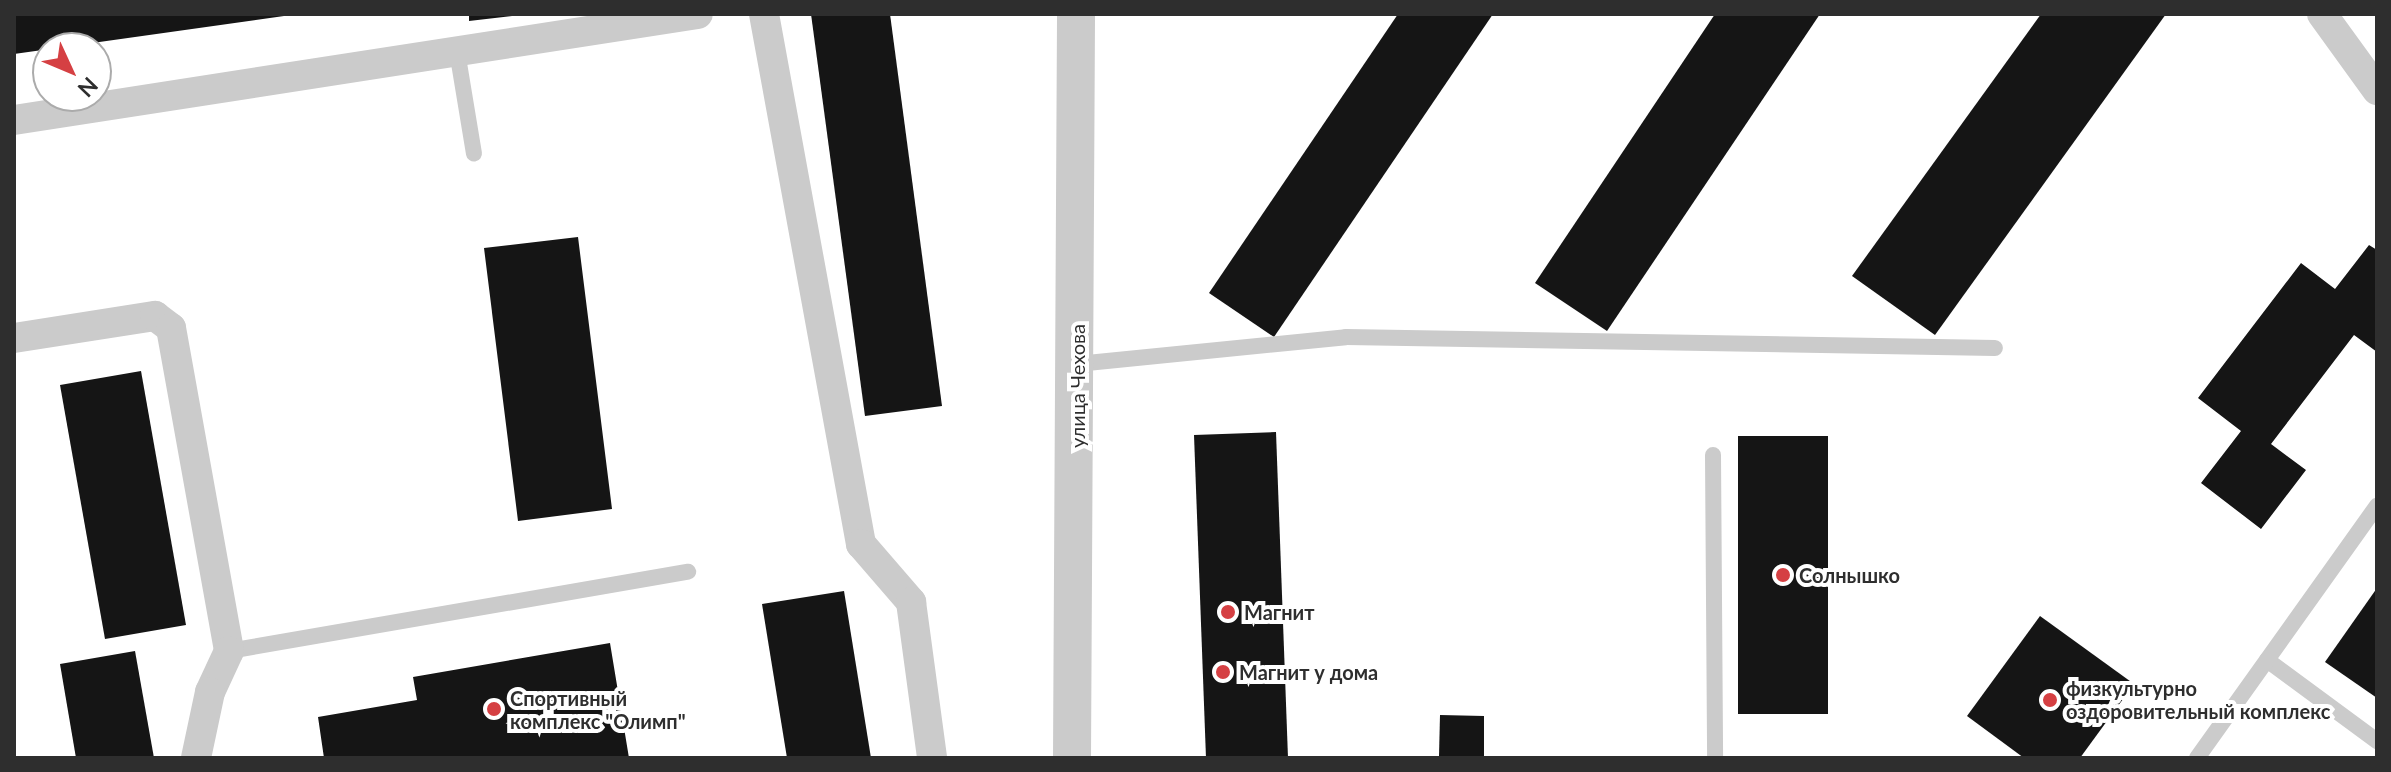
<!DOCTYPE html>
<meta charset="utf-8">
<style>
body{margin:0}
#map{position:relative;width:2391px;height:772px;overflow:hidden;background:#fff;font-family:Lato,sans-serif}
div>[style]{position:absolute}
.building>*{inset:0;background:#151515}
.service>*{height:16px;margin:-8px;padding:0 8px;transform-origin:8px;border-radius:8px;background:#cbcbcb}
.minor>*{height:30px;margin:-15px;padding:0 15px;transform-origin:15px;border-radius:15px;background:#cbcbcb}
.tertiary>*{height:38px;margin:-19px;padding:0 19px;transform-origin:19px;border-radius:19px;background:#cbcbcb}
.dots>*{width:22px;height:22px;translate:-50% -50%;box-sizing:border-box;border:4px solid #fff;border-radius:50%}
span{translate:-50% -50%;white-space:nowrap;text-align:center;line-height:1.15;-webkit-text-stroke:8px #fff;paint-order:stroke}
.street-label{font-size:20px;color:#2e2e2e}
.poi-label{font-size:20px;color:#2e2e2e;font-weight:700}
.left{translate:0 -50%;text-align:left}
.frame{position:absolute;inset:0;border:16px solid #2e2e2e;pointer-events:none}
.north{position:absolute;left:32px;top:32px;width:80px;height:80px;box-sizing:border-box;background:#fff;border:2px solid #ababab;border-radius:50%;rotate:134deg;font-size:22px;font-weight:700;line-height:32px;text-align:center;color:#2e2e2e}
.north::after{content:'';display:block;margin:auto;width:28px;height:36px;background:#d54043;clip-path:polygon(50% 0,100% 100%,50% 72%,0 100%)}
</style>
<div id="map">
<div class="building">
<div style="clip-path:polygon(14px 14px,284px 14px,284px 16px,14px 54px)"></div>
<div style="clip-path:polygon(469px 14px,512px 14px,512px 16px,469px 21px)"></div>
<div style="clip-path:polygon(811px 14px,890px 14px,942px 406px,865px 416px)"></div>
<div style="clip-path:polygon(1398px 14px,1493px 14px,1274px 337px,1209px 293px)"></div>
<div style="clip-path:polygon(1715px 14px,1820px 14px,1607px 331px,1535px 283px)"></div>
<div style="clip-path:polygon(2041px 14px,2166px 14px,1935px 335px,1852px 276px)"></div>
<div style="clip-path:polygon(578px 237px,612px 509px,518px 521px,484px 248px)"></div>
<div style="clip-path:polygon(2369px 245px,2377px 250px,2377px 352px,2354px 335px,2271px 444px,2306px 470px,2261px 529px,2201px 483px,2241px 431px,2198px 398px,2301px 263px,2335px 289px)"></div>
<div style="clip-path:polygon(141px 371px,186px 625px,105px 639px,60px 385px)"></div>
<div style="clip-path:polygon(1276px 432px,1288px 758px,1206px 758px,1194px 435px)"></div>
<div style="clip-path:polygon(1738px 436px,1828px 436px,1828px 714px,1738px 714px)"></div>
<div style="clip-path:polygon(2377px 588px,2377px 698px,2325px 662px)"></div>
<div style="clip-path:polygon(844px 591px,871px 758px,787px 758px,762px 604px)"></div>
<div style="clip-path:polygon(2040px 616px,2134px 684px,2080px 758px,2024px 758px,1967px 716px)"></div>
<div style="clip-path:polygon(610px 643px,629px 758px,324px 758px,318px 717px,417px 700px,413px 677px)"></div>
<div style="clip-path:polygon(135px 651px,154px 758px,76px 758px,60px 664px)"></div>
<div style="clip-path:polygon(1440px 715px,1484px 716px,1484px 757px,1439px 756px)"></div>
</div>
<div class="service">
<div style="left:457px;top:51px;width:104px;rotate:80.6deg"></div>
<div style="left:1077px;top:364px;width:270px;rotate:-5.7deg"></div>
<div style="left:1346px;top:337px;width:649px;rotate:0.97deg"></div>
<div style="left:1713px;top:455px;width:303px;rotate:89.6deg"></div>
<div style="left:229px;top:651px;width:466px;rotate:-9.8deg"></div>
<div style="left:2267px;top:660px;width:137px;rotate:36.4deg"></div>
<div style="left:2197px;top:758px;width:310px;rotate:-54.5deg"></div>
</div>
<div class="minor">
<div style="left:764px;top:14px;width:539px;rotate:79.63deg"></div>
<div style="left:861px;top:544px;width:77px;rotate:49.2deg"></div>
<div style="left:911px;top:602px;width:157px;rotate:82.3deg"></div>
<div style="left:2322px;top:14px;width:94px;rotate:54.1deg"></div>
<div style="left:14px;top:120px;width:692px;rotate:-8.81deg"></div>
<div style="left:14px;top:338px;width:143px;rotate:-8.9deg"></div>
<div style="left:155px;top:316px;width:20px;rotate:37deg"></div>
<div style="left:171px;top:328px;width:328px;rotate:79.8deg"></div>
<div style="left:229px;top:651px;width:45px;rotate:114.9deg"></div>
<div style="left:210px;top:692px;width:67px;rotate:102deg"></div>
</div>
<div class="tertiary">
<div style="left:1072px;top:758px;width:744px;rotate:-89.69deg"></div>
</div>
<div class="dots">
<div style="left:1783px;top:575px;background:#d54043"></div>
<div style="left:1228px;top:612px;background:#d54043"></div>
<div style="left:1223px;top:672px;background:#d54043"></div>
<div style="left:2050px;top:700px;background:#d54043"></div>
<div style="left:494px;top:709px;background:#d54043"></div>
</div>
<div class="street-label">
<span style="left:1077px;top:386px;rotate:-90deg">улица Чехова</span>
</div>
<div class="poi-label">
<span class="left" style="left:1799px;top:575px">Солнышко</span>
<span class="left" style="left:1244px;top:612px">Магнит</span>
<span class="left" style="left:1239px;top:672px">Магнит у дома</span>
<span class="left" style="left:2066px;top:700px">физкультурно<br>оздоровительный комплекс</span>
<span class="left" style="left:510px;top:710px">Спортивный<br>комплекс "Олимп"</span>
</div>
<div class="frame"></div>
<div class="north">N</div>
</div>
